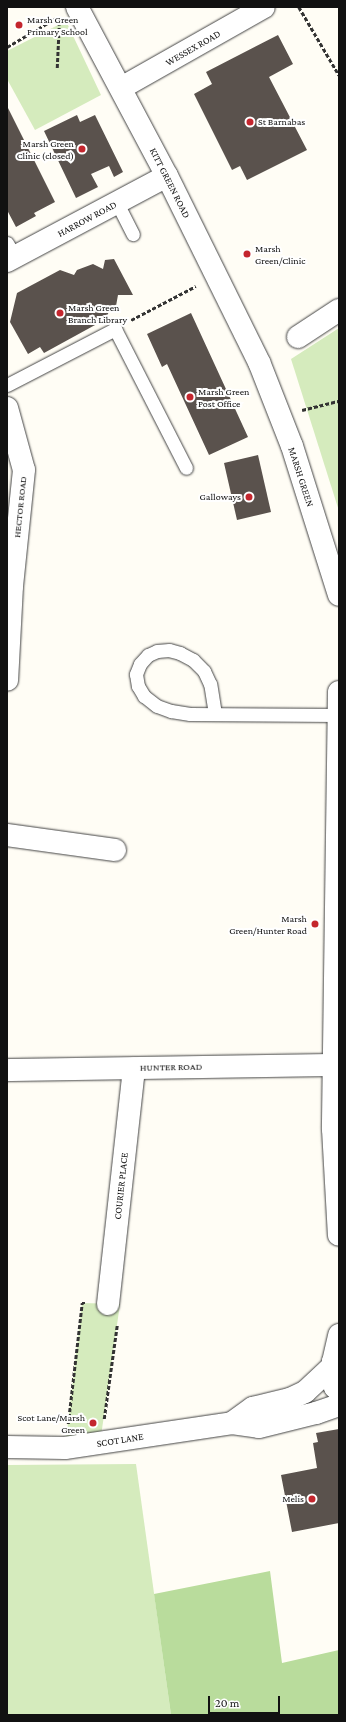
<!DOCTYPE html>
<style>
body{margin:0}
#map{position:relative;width:346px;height:1722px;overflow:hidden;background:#fffdf5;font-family:"Crimson Pro",serif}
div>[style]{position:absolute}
.green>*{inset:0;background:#d5ebbd}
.forest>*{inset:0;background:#b9dc9c}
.building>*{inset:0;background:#5a524d}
.path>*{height:2.5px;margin-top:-1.25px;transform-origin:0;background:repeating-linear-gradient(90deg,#333 0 4px,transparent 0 6px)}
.roads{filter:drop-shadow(0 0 1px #444) drop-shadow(0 0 1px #444)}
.service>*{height:13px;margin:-6.5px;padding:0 6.5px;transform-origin:6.5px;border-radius:6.5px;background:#fff}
.minor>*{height:22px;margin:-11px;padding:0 11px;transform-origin:11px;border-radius:11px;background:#fff}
.tertiary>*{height:22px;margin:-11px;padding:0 11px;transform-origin:11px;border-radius:11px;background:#fff}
.dots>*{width:11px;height:11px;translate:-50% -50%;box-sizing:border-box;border:2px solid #fff;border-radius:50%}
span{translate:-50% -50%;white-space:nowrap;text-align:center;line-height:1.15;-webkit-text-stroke:4px #fff;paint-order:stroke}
.poi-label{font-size:10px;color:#111}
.left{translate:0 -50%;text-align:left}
.right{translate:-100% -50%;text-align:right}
.street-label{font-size:10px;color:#111}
.frame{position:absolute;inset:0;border:8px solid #111;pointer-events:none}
.scale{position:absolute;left:208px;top:1696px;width:72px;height:18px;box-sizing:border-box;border:2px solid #111;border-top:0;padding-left:5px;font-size:12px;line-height:14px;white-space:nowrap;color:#111;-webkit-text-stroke:3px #fff;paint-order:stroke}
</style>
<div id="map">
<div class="green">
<div style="clip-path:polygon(66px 21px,101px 95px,35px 130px,7px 79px,7px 51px)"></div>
<div style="clip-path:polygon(339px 328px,339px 511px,291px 359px)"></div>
<div style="clip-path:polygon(82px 1303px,120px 1304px,100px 1443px,65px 1448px)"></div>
<div style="clip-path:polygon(136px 1464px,171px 1715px,7px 1715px,7px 1465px)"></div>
</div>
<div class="forest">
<div style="clip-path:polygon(270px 1571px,282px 1663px,339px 1650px,339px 1715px,171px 1715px,154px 1594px)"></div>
</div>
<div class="building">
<div style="clip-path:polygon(278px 35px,293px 64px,269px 77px,307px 150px,247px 180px,240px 166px,232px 170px,194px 94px,212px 84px,206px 72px)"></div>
<div style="clip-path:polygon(7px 106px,55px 202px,34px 213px,36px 216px,16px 227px,7px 210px)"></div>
<div style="clip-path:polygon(77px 115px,80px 122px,95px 115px,123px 172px,114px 177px,109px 166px,91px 174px,98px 187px,76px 198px,44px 131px)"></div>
<div style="clip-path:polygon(114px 259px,133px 295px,118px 295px,116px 306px,111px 306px,106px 319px,44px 353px,40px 347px,28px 354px,10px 322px,17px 293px,60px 270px,74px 275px,77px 270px,93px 264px,103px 269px,105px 260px)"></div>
<div style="clip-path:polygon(191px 313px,248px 437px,209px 455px,167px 364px,162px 367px,147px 334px)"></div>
<div style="clip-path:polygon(258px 455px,271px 512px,237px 520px,224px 463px)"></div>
<div style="clip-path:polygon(339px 1429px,339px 1523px,292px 1532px,281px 1475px,317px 1468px,313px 1443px,318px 1442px,316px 1433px)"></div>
</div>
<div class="path">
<div style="left:299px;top:7px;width:79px;rotate:59.5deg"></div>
<div style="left:7px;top:47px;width:57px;rotate:-30.6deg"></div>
<div style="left:57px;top:68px;width:43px;rotate:-87.3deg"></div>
<div style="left:131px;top:320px;width:73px;rotate:-27.6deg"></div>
<div style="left:302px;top:410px;width:38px;rotate:-14deg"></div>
<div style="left:104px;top:1419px;width:95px;rotate:-82.1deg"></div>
<div style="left:68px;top:1424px;width:122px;rotate:-83.4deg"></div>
<div style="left:82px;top:1303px;width:3px"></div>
</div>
<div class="roads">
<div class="service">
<div style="left:117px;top:203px;width:35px;rotate:63deg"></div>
<div style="left:7px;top:243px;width:16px;rotate:60deg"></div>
<div style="left:7px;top:385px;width:122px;rotate:-27.4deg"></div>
<div style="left:115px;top:329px;width:156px;rotate:62.9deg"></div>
<div style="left:215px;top:714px;width:30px;rotate:-99deg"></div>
<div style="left:210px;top:684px;width:14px;rotate:-115deg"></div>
<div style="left:204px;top:671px;width:16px;rotate:-135deg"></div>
<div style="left:193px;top:660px;width:15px;rotate:-152deg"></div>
<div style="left:180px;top:653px;width:11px;rotate:-165deg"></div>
<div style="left:169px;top:650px;width:12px;rotate:175deg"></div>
<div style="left:157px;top:651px;width:10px;rotate:156deg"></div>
<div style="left:148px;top:655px;width:12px;rotate:132deg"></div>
<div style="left:140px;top:664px;width:11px;rotate:112deg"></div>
<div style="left:136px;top:674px;width:12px;rotate:81deg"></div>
<div style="left:138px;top:686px;width:12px;rotate:59deg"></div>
<div style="left:144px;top:696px;width:16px;rotate:38deg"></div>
<div style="left:157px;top:706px;width:15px;rotate:20deg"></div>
<div style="left:171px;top:711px;width:19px;rotate:9deg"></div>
<div style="left:190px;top:714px;width:148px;rotate:0.4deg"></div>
</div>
<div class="minor">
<div style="left:121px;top:88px;width:164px;rotate:-29.5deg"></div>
<div style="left:7px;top:261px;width:181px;rotate:-28deg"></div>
<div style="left:298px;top:337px;width:49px;rotate:-33.4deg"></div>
<div style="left:7px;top:408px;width:64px;rotate:74.7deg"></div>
<div style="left:24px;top:470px;width:117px;rotate:95.9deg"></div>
<div style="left:12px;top:586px;width:94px;rotate:93deg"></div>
<div style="left:7px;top:835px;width:109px;rotate:7.9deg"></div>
<div style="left:7px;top:1070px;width:328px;rotate:-0.9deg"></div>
<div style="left:108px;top:1304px;width:237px;rotate:-83.7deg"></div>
</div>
<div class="tertiary">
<div style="left:77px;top:7px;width:191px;rotate:62deg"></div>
<div style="left:167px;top:176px;width:208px;rotate:63.7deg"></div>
<div style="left:259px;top:362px;width:90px;rotate:68.6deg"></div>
<div style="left:292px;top:446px;width:156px;rotate:72.5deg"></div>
<div style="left:339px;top:692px;width:437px;rotate:90.8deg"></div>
<div style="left:333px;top:1129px;width:106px;rotate:86.8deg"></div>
<div style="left:339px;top:1354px;width:10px;rotate:127deg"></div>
<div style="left:333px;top:1362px;width:12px;rotate:99deg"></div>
<div style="left:331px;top:1374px;width:14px;rotate:73deg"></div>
<div style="left:335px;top:1387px;width:6px;rotate:45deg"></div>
<div style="left:333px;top:1362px;width:28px;rotate:-77deg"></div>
<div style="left:232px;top:1423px;width:26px;rotate:-36deg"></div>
<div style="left:253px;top:1408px;width:38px;rotate:-14deg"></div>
<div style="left:290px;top:1399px;width:17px;rotate:-25deg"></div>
<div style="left:305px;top:1392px;width:35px;rotate:-43deg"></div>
<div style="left:7px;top:1447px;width:58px;rotate:1deg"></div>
<div style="left:65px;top:1448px;width:169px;rotate:-8.5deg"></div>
<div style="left:232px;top:1423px;width:27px;rotate:8deg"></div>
<div style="left:259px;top:1427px;width:59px;rotate:-13.8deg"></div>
<div style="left:316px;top:1413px;width:24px;rotate:-19deg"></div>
</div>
</div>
<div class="dots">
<div style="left:19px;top:25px;background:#c4262e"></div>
<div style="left:250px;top:122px;background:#c4262e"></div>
<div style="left:82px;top:149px;background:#c4262e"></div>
<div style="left:247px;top:254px;background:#c4262e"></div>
<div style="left:60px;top:313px;background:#c4262e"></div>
<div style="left:190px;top:397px;background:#c4262e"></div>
<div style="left:249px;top:497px;background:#c4262e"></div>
<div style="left:315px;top:924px;background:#c4262e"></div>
<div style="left:93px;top:1423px;background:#c4262e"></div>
<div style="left:312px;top:1499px;background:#c4262e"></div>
</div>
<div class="poi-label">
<span class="left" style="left:27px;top:25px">Marsh Green<br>Primary School</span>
<span class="left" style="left:258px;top:122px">St Barnabas</span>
<span class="right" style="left:74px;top:149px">Marsh Green<br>Clinic (closed)</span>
<span class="left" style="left:255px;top:254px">Marsh<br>Green/Clinic</span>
<span class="left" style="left:68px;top:313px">Marsh Green<br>Branch Library</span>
<span class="left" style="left:198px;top:397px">Marsh Green<br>Post Office</span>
<span class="right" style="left:241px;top:497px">Galloways</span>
<span class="right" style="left:307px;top:924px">Marsh<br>Green/Hunter Road</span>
<span class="right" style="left:85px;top:1423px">Scot Lane/Marsh<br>Green</span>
<span class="right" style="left:304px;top:1499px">Melis</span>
</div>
<div class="street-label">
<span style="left:193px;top:48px;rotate:-30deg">WESSEX ROAD</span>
<span style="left:170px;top:183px;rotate:63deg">KITT GREEN ROAD</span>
<span style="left:87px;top:219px;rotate:-28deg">HARROW ROAD</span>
<span style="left:301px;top:477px;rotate:72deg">MARSH GREEN</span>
<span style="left:20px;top:507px;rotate:-84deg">HECTOR ROAD</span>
<span style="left:171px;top:1067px;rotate:-1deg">HUNTER ROAD</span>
<span style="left:121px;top:1186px;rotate:-84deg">COURIER PLACE</span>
<span style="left:120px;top:1440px;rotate:-9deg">SCOT LANE</span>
</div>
<div class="frame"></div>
<div class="scale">20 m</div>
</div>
